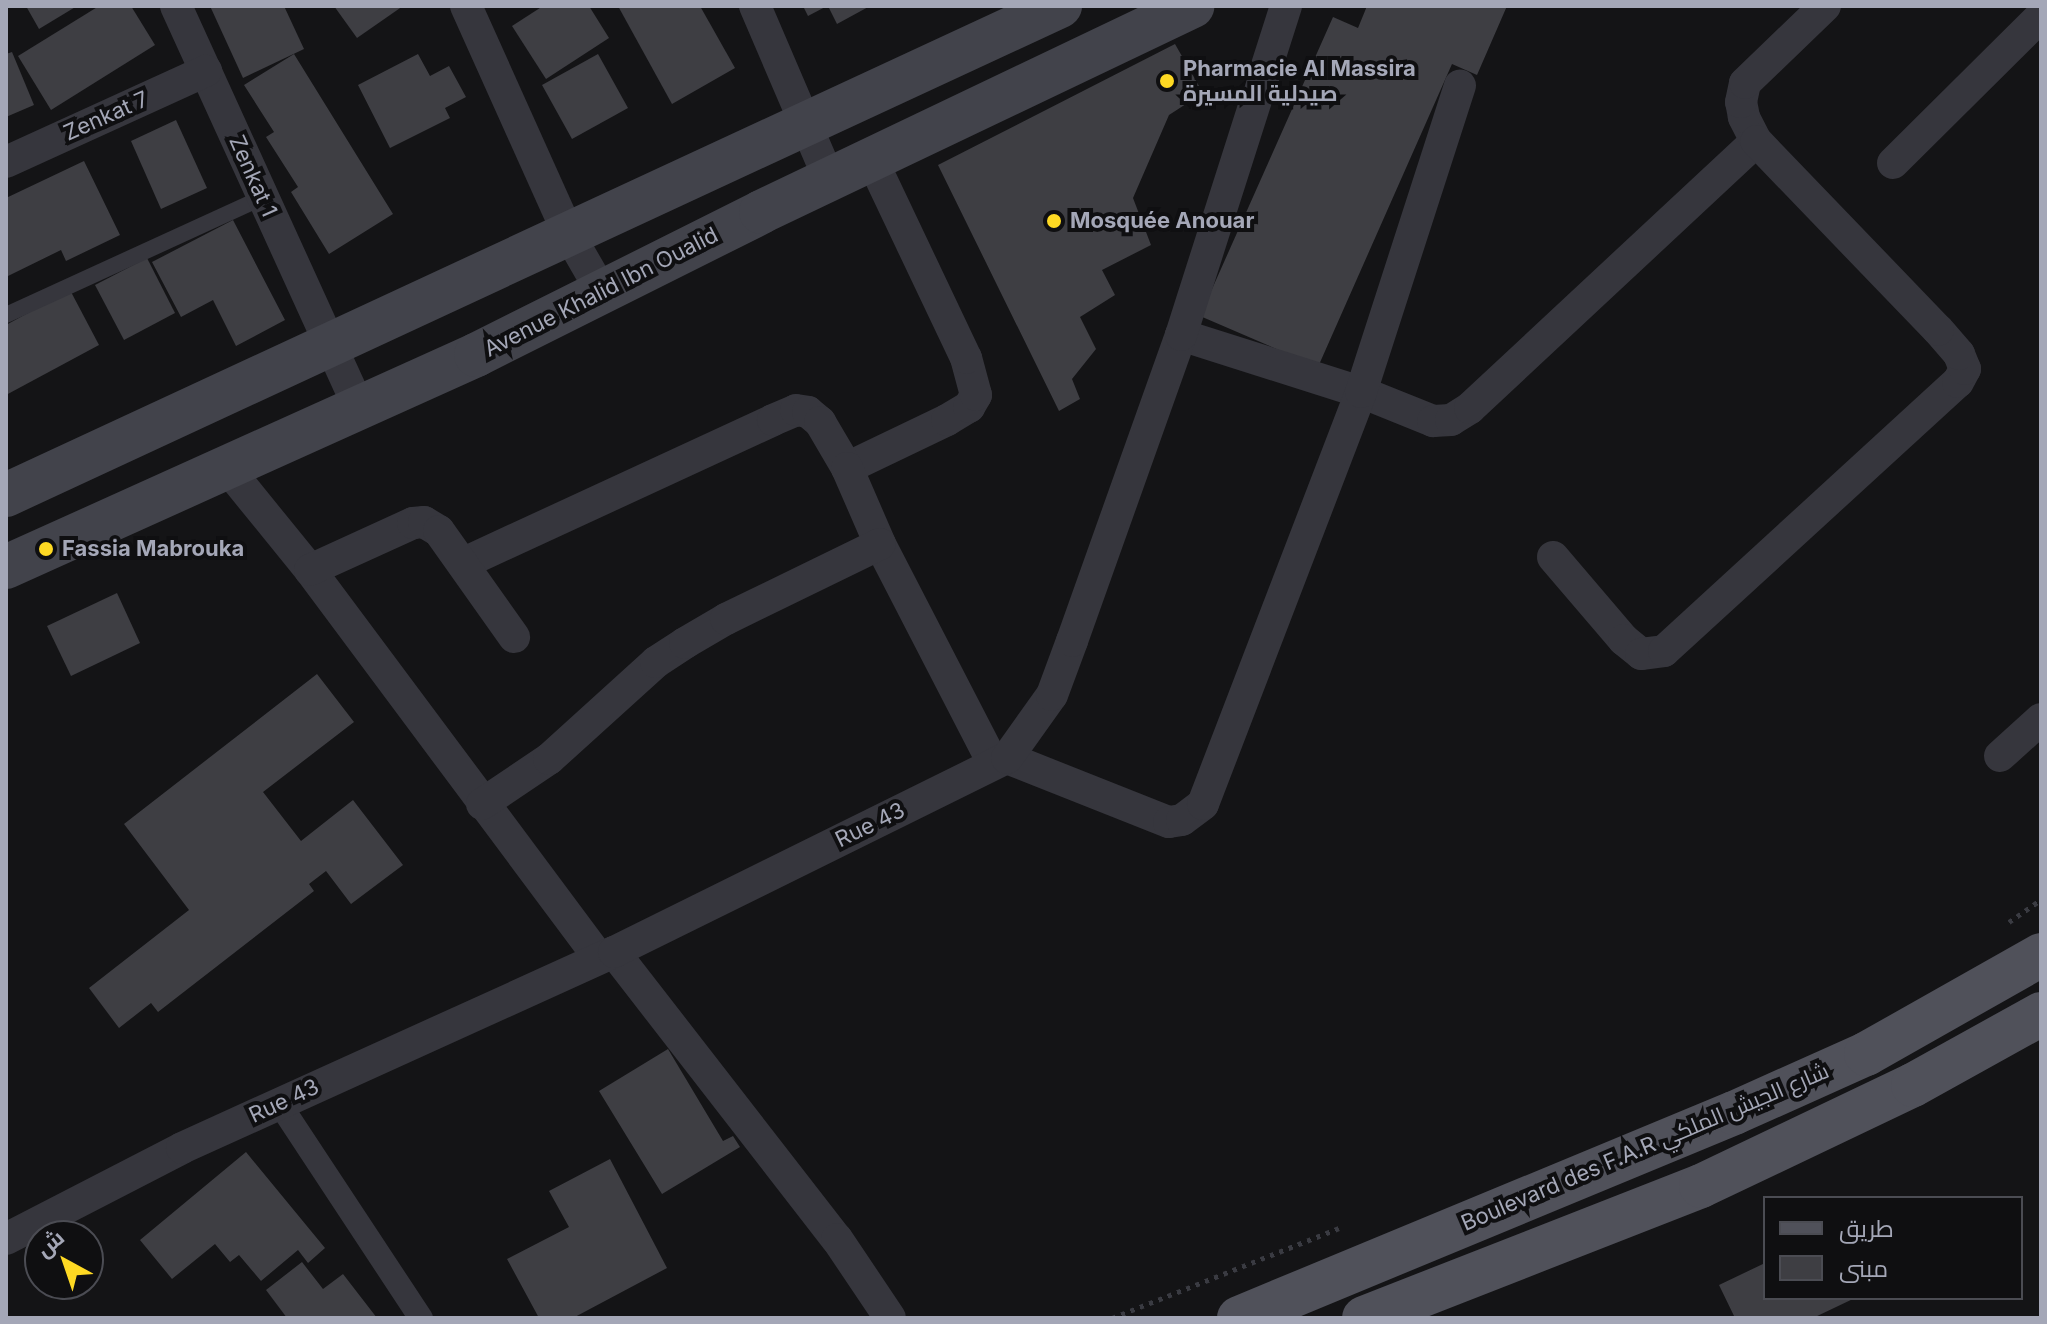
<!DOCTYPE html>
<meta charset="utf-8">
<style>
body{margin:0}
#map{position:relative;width:2047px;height:1324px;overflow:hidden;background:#141416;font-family:Inter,Cairo,sans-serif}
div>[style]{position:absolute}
.building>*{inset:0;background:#3e3e43}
.path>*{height:5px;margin-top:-2.5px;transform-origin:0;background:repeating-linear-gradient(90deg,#3a3b42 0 4px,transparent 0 10px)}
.service>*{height:16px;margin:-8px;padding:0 8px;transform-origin:8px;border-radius:8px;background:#36363d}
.pedestrian>*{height:24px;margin:-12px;padding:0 12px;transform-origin:12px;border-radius:12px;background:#36363d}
.minor>*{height:32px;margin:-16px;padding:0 16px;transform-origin:16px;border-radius:16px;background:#36363d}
.secondary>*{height:44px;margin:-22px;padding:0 22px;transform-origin:22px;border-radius:22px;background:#42434b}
.primary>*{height:44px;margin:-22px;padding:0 22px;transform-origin:22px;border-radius:22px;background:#50515a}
.dots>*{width:22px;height:22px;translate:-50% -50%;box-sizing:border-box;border:4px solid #0f0f11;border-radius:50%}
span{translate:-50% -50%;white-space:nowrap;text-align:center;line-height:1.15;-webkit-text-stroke:8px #0f0f11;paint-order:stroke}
.poi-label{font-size:22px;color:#a4a7b7;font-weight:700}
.left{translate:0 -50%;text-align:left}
.street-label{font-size:22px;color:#a4a7b7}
.frame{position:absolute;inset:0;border:8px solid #a4a7b7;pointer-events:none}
.legend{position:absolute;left:1763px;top:1196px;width:260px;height:104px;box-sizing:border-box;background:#0f0f11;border:2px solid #4b4c53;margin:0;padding:10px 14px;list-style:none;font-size:24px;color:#a4a7b7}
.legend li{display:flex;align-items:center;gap:16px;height:40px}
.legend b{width:40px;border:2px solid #4b4c53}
.north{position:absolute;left:24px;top:1220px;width:80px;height:80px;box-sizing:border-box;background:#0f0f11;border:2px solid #4b4c53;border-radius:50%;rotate:320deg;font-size:22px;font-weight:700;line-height:32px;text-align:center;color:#a4a7b7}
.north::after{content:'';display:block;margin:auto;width:28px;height:36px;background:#fed923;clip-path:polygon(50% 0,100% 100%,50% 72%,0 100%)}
</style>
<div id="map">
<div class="building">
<div style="clip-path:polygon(26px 6px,77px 6px,39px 29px)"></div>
<div style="clip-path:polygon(99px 6px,131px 6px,155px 45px,51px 110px,18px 56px)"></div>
<div style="clip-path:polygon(210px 6px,284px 6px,304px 49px,243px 78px)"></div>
<div style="clip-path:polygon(334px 6px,403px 6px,357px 38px)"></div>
<div style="clip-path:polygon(543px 6px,589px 6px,609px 38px,546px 79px,512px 26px)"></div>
<div style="clip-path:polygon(618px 6px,700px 6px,735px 68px,672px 104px)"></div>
<div style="clip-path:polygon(803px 6px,827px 6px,808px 16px)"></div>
<div style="clip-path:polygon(828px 6px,870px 6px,837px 24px)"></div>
<div style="clip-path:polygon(1367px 6px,1507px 6px,1477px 75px,1452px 64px,1318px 367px,1200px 316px,1333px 17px,1358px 28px)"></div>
<div style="clip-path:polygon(1175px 44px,1203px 93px,1169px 115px,1133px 198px,1151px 245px,1102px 270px,1115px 295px,1080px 317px,1096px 349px,1072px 379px,1080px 399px,1059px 411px,938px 165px)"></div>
<div style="clip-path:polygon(12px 52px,34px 105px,6px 117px,6px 54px)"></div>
<div style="clip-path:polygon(294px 54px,393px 214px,329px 254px,291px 192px,298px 187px,266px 137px,274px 132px,244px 85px)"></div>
<div style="clip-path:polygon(418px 54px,430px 76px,449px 66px,466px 97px,445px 108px,450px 118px,390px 148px,358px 85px)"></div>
<div style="clip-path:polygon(598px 54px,628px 108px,572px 139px,542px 85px)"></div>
<div style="clip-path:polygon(176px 120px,207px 188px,161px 209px,131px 141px)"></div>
<div style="clip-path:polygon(84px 161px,120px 235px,66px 261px,61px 250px,6px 277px,6px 198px)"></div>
<div style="clip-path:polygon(233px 220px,285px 320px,236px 346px,213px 300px,181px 317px,152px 262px)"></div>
<div style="clip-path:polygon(147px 258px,175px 313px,124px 340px,95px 285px)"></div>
<div style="clip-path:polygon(70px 290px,99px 345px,6px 395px,6px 325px)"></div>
<div style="clip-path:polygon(117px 593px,140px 643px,71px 676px,47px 626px)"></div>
<div style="clip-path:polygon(317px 674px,354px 722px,263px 792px,301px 841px,353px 800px,403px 865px,351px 904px,326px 871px,309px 884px,314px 891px,158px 1012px,151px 1003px,119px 1028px,89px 988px,189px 910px,124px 824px)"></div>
<div style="clip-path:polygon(668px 1049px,723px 1141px,733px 1136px,740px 1147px,662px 1194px,599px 1091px)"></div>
<div style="clip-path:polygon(246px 1152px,325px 1248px,308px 1263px,298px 1250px,261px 1281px,239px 1255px,230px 1262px,215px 1244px,172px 1279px,140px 1240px)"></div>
<div style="clip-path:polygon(610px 1159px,667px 1268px,573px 1318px,539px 1318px,507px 1259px,569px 1227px,549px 1191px)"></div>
<div style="clip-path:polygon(302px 1262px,323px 1289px,343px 1274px,377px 1318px,287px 1318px,266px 1290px)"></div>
<div style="clip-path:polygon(1765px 1263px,1765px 1298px,1855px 1298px,1813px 1318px,1735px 1318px,1719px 1285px)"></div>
</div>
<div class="path">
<div style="left:2009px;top:922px;width:39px;rotate:-35deg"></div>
<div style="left:1112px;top:1318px;width:244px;rotate:-21.6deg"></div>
</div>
<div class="service">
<div style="left:6px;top:315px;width:281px;rotate:-24.6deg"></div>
</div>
<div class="pedestrian">
<div style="left:279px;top:1103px;width:258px;rotate:56.6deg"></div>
</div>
<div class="minor">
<div style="left:176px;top:6px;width:444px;rotate:65.5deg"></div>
<div style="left:466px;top:6px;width:249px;rotate:65.8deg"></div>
<div style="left:568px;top:233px;width:68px;rotate:60deg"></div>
<div style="left:755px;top:6px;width:188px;rotate:66.8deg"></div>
<div style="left:6px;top:162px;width:220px;rotate:-24.5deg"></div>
<div style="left:1893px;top:163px;width:209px;rotate:-44.8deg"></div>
<div style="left:1181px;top:335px;width:189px;rotate:17.6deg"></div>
<div style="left:1361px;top:392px;width:78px;rotate:21.9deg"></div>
<div style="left:1433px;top:421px;width:18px;rotate:-3deg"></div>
<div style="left:1451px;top:420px;width:22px;rotate:-32deg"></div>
<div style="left:1470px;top:408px;width:391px;rotate:-43deg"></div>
<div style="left:1756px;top:141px;width:27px;rotate:-117deg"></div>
<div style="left:1744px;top:117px;width:15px;rotate:-101deg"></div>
<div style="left:1741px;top:102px;width:19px;rotate:-78deg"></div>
<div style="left:1745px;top:83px;width:111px;rotate:-43.9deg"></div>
<div style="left:847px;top:468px;width:111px;rotate:-25.6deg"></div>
<div style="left:947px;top:420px;width:26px;rotate:-31deg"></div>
<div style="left:969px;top:407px;width:14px;rotate:-60deg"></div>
<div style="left:976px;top:395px;width:38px;rotate:-105deg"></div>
<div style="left:966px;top:358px;width:221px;rotate:-115.4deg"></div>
<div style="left:228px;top:469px;width:130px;rotate:50.9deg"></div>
<div style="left:310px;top:570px;width:482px;rotate:53.3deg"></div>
<div style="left:1553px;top:557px;width:109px;rotate:49.5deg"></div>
<div style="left:1624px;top:640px;width:22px;rotate:39deg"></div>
<div style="left:1641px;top:654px;width:23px;rotate:-7deg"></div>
<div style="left:1664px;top:651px;width:398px;rotate:-42.5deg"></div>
<div style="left:1958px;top:382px;width:15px;rotate:-62deg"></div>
<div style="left:1965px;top:369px;width:16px;rotate:-112deg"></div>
<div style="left:1959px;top:354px;width:32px;rotate:-131deg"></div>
<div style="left:1938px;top:330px;width:262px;rotate:-133.9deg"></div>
<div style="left:464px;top:563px;width:340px;rotate:-24.8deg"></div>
<div style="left:773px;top:420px;width:25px;rotate:-23deg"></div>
<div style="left:796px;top:410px;width:12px;rotate:9deg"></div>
<div style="left:808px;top:412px;width:16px;rotate:40deg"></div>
<div style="left:820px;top:422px;width:53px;rotate:59.6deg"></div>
<div style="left:847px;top:468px;width:83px;rotate:66.5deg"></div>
<div style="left:880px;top:544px;width:246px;rotate:62.7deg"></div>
<div style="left:310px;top:570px;width:113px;rotate:-24.5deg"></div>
<div style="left:413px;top:523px;width:11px;rotate:-5deg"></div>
<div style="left:424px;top:522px;width:17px;rotate:31deg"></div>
<div style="left:439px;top:531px;width:130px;rotate:54.7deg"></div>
<div style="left:2000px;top:756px;width:55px;rotate:-42.1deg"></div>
<div style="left:1007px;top:758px;width:174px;rotate:21.6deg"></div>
<div style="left:1169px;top:822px;width:13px;rotate:-9deg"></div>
<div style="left:1182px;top:820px;width:26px;rotate:-37deg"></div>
<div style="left:1203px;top:804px;width:441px;rotate:-69deg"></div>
<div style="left:1361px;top:392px;width:322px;rotate:-72.1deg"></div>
<div style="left:482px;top:804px;width:81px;rotate:-33.9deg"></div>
<div style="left:549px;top:759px;width:144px;rotate:-42.2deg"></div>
<div style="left:656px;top:662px;width:35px;rotate:-33deg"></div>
<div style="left:685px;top:643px;width:48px;rotate:-30.3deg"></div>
<div style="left:726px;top:619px;width:171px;rotate:-26deg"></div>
<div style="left:614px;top:952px;width:363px;rotate:52.2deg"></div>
<div style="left:837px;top:1239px;width:95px;rotate:56.1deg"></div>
<div style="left:6px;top:1239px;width:198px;rotate:-27.3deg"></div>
<div style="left:182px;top:1148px;width:474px;rotate:-24.4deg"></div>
<div style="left:614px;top:952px;width:438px;rotate:-26.3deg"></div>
<div style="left:1007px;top:758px;width:77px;rotate:-54.5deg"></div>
<div style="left:1052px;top:695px;width:58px;rotate:-69.7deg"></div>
<div style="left:1072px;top:641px;width:325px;rotate:-70.4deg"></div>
<div style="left:1181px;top:335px;width:345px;rotate:-72.3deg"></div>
</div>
<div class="secondary">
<div style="left:6px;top:495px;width:1162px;rotate:-24.89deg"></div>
<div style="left:6px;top:567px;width:516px;rotate:-24.28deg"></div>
<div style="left:476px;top:355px;width:319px;rotate:-26.6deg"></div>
<div style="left:761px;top:212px;width:478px;rotate:-25.5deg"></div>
</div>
<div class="primary">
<div style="left:1239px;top:1318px;width:536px;rotate:-22.5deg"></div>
<div style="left:1734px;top:1113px;width:145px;rotate:-24.1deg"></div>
<div style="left:1866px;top:1054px;width:201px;rotate:-29.5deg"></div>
<div style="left:1364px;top:1318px;width:362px;rotate:-21.4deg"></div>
<div style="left:1701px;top:1186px;width:235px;rotate:-25.5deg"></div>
<div style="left:1913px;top:1085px;width:146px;rotate:-29deg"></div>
</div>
<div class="dots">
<div style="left:1167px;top:81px;background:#fed923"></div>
<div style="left:1054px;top:221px;background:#fed923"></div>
<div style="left:46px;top:549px;background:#fed923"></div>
</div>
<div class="poi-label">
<span class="left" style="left:1183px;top:81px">Pharmacie Al Massira<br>صيدلية المسيرة</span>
<span class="left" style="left:1070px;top:221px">Mosquée Anouar</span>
<span class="left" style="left:62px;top:549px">Fassia Mabrouka</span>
</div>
<div class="street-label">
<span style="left:106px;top:116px;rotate:-24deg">Zenkat 7</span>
<span style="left:253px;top:176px;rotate:66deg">Zenkat 1</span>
<span style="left:601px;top:292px;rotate:-27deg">Avenue Khalid Ibn Oualid</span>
<span style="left:870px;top:825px;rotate:-26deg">Rue 43</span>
<span style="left:284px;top:1101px;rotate:-25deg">Rue 43</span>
<span style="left:1645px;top:1147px;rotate:-23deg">Boulevard des F.A.R شارع الجيش الملكي</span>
</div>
<div class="frame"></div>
<ul class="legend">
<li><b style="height:10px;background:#50515a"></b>طريق</li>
<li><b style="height:22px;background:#3e3e43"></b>مبنى</li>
</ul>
<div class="north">ش</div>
</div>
